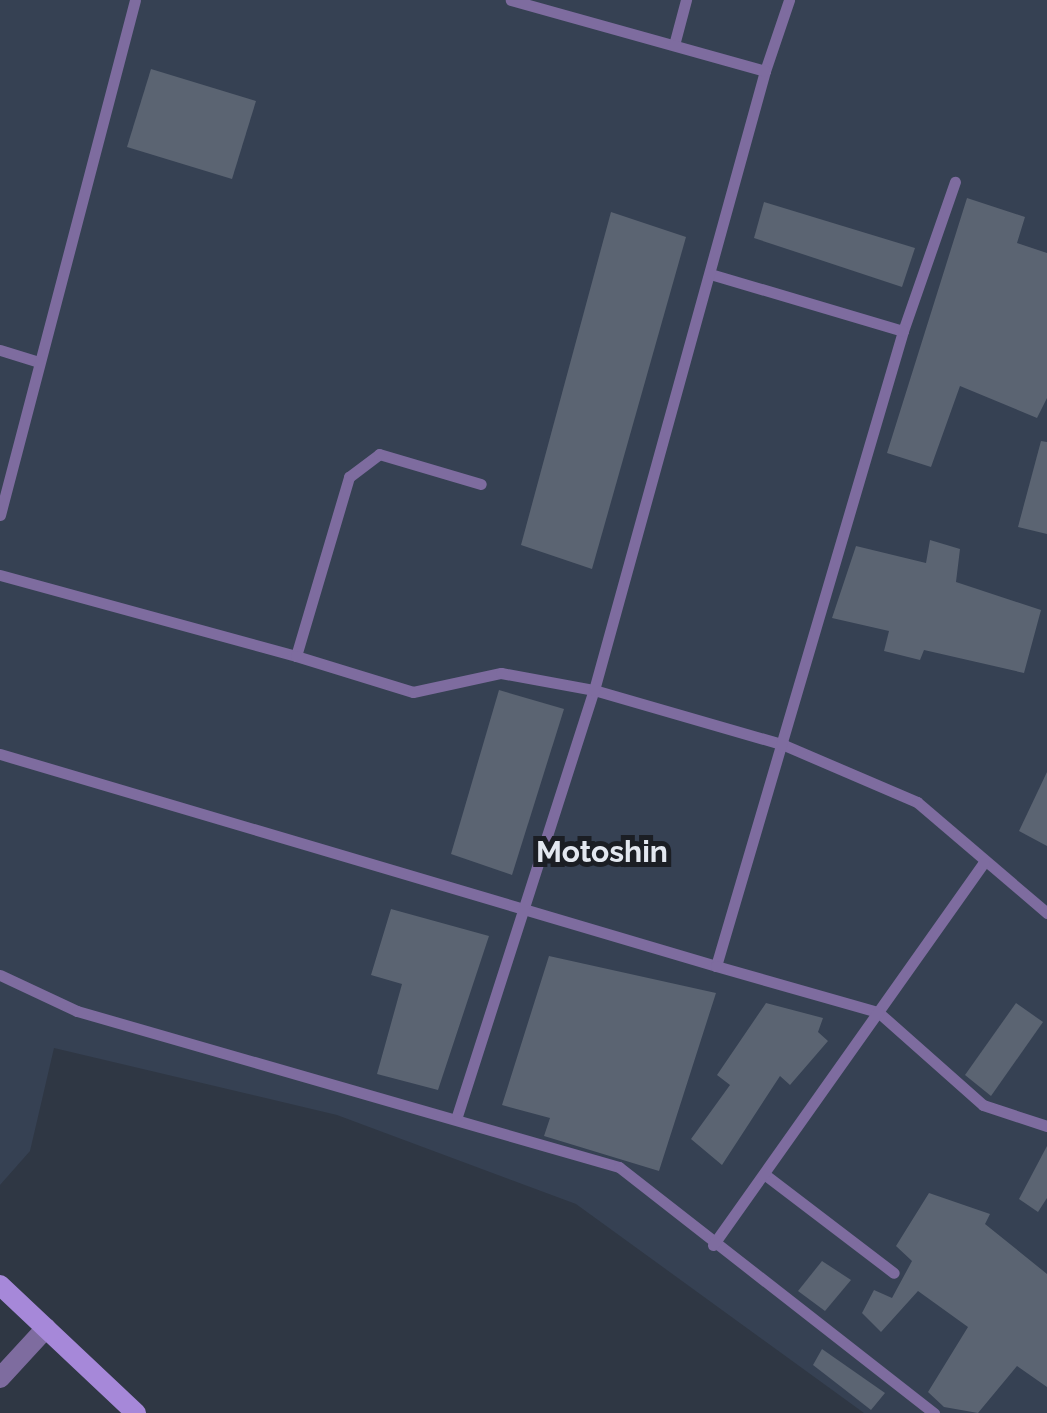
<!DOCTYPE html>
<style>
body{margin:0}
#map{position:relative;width:1047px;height:1413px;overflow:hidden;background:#2f3744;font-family:Raleway,sans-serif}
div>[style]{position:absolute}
.built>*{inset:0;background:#364153}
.building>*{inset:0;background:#5b6472}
.lane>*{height:11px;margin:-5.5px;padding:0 5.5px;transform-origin:5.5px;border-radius:5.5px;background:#7e6c9f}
.street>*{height:20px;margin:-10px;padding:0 10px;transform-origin:10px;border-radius:10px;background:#7e6c9f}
.secondary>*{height:20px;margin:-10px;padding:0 10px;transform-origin:10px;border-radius:10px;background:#a688d9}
span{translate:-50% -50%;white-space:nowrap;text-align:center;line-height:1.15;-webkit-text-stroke:10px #1b1e24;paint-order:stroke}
.neighbourhood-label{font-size:30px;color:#e3e8f0;font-weight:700}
</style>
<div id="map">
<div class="built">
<div style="clip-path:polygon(0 0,1047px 0,1047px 1413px,864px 1413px,576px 1204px,337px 1115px,54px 1048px,30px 1151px,0 1185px)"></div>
</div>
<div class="building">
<div style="clip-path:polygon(151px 69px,256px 101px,232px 179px,127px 147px)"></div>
<div style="clip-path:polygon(967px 198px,1025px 217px,1017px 243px,1047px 253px,1047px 398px,1037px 418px,960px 386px,931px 467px,887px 453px)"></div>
<div style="clip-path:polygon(764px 202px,915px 248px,902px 287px,754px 238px)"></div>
<div style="clip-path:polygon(611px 212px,686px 237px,592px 569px,521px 545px)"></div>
<div style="clip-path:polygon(1041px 441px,1047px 442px,1047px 534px,1018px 527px)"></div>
<div style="clip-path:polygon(930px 540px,960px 549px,956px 582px,1041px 610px,1024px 673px,924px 650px,920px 660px,884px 651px,889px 631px,832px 618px,856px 546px,926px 563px)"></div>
<div style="clip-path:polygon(499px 690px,564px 709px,512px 875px,451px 854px)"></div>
<div style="clip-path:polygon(1047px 772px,1047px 846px,1019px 831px)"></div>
<div style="clip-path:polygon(391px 909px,489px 936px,438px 1090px,377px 1074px,402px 984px,371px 975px)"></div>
<div style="clip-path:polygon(549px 956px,716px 993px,659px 1171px,544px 1136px,550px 1118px,502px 1105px)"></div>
<div style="clip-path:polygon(766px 1003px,823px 1018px,818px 1032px,828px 1041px,790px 1085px,780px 1076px,722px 1165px,691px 1139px,730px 1085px,717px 1075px)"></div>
<div style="clip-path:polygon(1016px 1003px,1043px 1022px,991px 1096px,965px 1075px)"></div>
<div style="clip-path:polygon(1047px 1146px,1047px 1198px,1038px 1212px,1019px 1199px)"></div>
<div style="clip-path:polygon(929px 1193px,990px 1214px,985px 1224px,1047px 1274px,1047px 1387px,1017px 1366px,978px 1413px,944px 1407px,928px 1392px,968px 1327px,918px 1291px,881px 1332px,862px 1313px,874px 1290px,892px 1298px,912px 1261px,896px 1246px)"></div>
<div style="clip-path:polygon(822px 1261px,851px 1280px,825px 1311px,798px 1291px)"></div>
<div style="clip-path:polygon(822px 1349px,885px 1393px,871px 1410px,813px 1365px)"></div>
</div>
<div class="lane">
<div style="left:674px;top:45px;width:47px;rotate:-75.1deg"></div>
<div style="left:765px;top:71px;width:75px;rotate:-71.3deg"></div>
<div style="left:903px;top:331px;width:158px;rotate:-70.8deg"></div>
<div style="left:0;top:350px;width:39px;rotate:17deg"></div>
<div style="left:0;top:515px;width:532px;rotate:-75.31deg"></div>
<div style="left:0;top:575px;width:307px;rotate:15.3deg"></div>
<div style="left:296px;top:656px;width:187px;rotate:-73.5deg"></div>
<div style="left:349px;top:477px;width:38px;rotate:-37deg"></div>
<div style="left:379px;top:454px;width:106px;rotate:16.4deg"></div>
<div style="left:296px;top:656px;width:122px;rotate:17.1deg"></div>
<div style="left:413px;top:692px;width:90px;rotate:-12.2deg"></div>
<div style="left:501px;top:673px;width:95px;rotate:10.4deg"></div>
<div style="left:594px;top:690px;width:198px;rotate:16.1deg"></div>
<div style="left:784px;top:745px;width:145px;rotate:23.2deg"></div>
<div style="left:917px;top:802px;width:171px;rotate:40.5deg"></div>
<div style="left:0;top:754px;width:747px;rotate:16.49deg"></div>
<div style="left:716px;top:966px;width:662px;rotate:-73.59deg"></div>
<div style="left:903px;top:331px;width:201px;rotate:-163.5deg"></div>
<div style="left:716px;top:966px;width:168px;rotate:15.9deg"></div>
<div style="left:878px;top:1012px;width:140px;rotate:41.5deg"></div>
<div style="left:983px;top:1105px;width:67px;rotate:18.2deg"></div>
<div style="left:0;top:975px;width:85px;rotate:25.1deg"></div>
<div style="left:77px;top:1011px;width:564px;rotate:16.06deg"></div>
<div style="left:619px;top:1167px;width:400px;rotate:38deg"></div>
<div style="left:457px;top:1116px;width:447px;rotate:-72.2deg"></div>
<div style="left:594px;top:690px;width:642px;rotate:-74.56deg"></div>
<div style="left:765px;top:71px;width:264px;rotate:-164.4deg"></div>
<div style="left:764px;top:1174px;width:163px;rotate:37.3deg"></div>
<div style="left:713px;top:1245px;width:468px;rotate:-54.7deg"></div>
</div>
<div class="street">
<div style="left:0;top:1378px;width:68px;rotate:-47.4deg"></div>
</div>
<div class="secondary">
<div style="left:0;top:1285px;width:187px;rotate:43.3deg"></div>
</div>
<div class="neighbourhood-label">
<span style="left:602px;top:852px">Motoshin</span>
</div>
</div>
